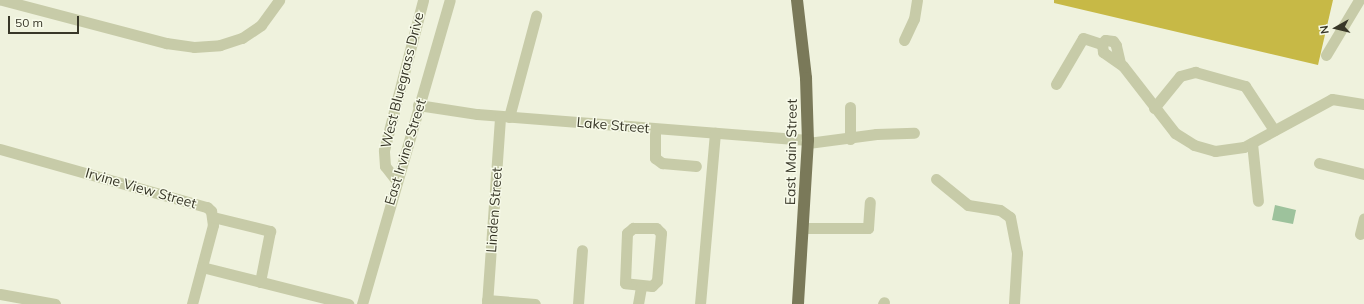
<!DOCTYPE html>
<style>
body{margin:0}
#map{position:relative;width:1364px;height:304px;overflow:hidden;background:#eff2dd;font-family:Mulish,sans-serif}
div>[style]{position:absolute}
.green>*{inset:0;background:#9dc29c}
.building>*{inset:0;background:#c7b946}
.minor>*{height:11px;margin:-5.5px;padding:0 5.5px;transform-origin:5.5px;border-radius:5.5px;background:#c7cba8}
.major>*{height:12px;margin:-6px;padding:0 6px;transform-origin:6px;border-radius:6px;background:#7a7959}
span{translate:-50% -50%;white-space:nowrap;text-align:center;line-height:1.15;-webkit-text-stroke:3px #f7fae9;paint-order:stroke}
.street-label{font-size:14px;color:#383728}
.north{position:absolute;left:1316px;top:8px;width:40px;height:40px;-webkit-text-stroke:3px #f7fae9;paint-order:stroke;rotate:262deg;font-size:11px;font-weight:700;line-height:16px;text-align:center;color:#383728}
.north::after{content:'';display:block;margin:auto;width:14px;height:18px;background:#383728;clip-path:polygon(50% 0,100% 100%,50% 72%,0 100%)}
.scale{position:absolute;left:8px;top:16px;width:71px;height:18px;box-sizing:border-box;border:2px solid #383728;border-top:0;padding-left:5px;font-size:12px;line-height:14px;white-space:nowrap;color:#383728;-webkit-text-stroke:3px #f7fae9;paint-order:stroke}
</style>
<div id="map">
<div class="green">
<div style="clip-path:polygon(1275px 205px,1296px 210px,1293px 224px,1272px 220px)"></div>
</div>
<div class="building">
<div style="clip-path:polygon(1054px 0,1333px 0,1318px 65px,1054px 3px)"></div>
</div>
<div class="minor">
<div style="left:2px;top:0;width:170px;rotate:14.7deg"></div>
<div style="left:166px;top:43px;width:28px;rotate:8deg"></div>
<div style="left:194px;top:47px;width:26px;rotate:-4deg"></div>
<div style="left:220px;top:45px;width:23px;rotate:-18deg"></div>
<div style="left:242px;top:38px;width:23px;rotate:-34deg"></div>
<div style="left:261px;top:25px;width:31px;rotate:-54deg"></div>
<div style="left:904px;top:40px;width:23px;rotate:-65deg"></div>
<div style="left:914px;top:19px;width:19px;rotate:-81deg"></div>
<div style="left:1326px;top:55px;width:64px;rotate:-59deg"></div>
<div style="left:1120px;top:63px;width:18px;rotate:-103deg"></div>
<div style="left:1116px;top:45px;width:5px;rotate:-127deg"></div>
<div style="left:1113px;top:41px;width:8px;rotate:-173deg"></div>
<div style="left:1105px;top:40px;width:5px;rotate:127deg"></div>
<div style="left:1102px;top:44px;width:8px;rotate:83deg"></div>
<div style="left:1103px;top:52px;width:24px;rotate:35deg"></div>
<div style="left:1123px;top:66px;width:85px;rotate:52.2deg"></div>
<div style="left:1175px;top:133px;width:22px;rotate:32deg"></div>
<div style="left:1194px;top:145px;width:22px;rotate:16deg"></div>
<div style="left:1215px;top:151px;width:29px;rotate:-8deg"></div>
<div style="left:1244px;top:147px;width:100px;rotate:-28.6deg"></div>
<div style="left:1332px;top:99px;width:32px;rotate:9deg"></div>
<div style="left:1056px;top:84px;width:53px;rotate:-59.6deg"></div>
<div style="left:1083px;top:38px;width:20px;rotate:18deg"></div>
<div style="left:418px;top:105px;width:60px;rotate:8.7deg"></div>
<div style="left:477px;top:114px;width:332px;rotate:4.5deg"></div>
<div style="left:850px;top:107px;width:32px;rotate:90deg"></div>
<div style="left:1154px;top:108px;width:41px;rotate:-50.9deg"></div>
<div style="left:1180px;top:76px;width:16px;rotate:-15deg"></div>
<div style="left:1195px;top:72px;width:52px;rotate:15.6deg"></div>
<div style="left:1245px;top:86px;width:53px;rotate:56.6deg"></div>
<div style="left:509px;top:117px;width:105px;rotate:-75deg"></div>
<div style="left:655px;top:129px;width:29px;rotate:90deg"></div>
<div style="left:655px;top:158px;width:9px;rotate:36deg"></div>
<div style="left:662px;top:163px;width:34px;rotate:5deg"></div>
<div style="left:808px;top:143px;width:69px;rotate:-7.5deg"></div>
<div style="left:876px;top:134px;width:38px;rotate:-2deg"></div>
<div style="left:1252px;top:143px;width:58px;rotate:84.1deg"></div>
<div style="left:0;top:149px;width:215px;rotate:15.7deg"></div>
<div style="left:207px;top:207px;width:6px;rotate:45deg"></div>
<div style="left:211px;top:211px;width:14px;rotate:82deg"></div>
<div style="left:213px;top:225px;width:82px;rotate:104.9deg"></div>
<div style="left:1319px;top:163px;width:46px;rotate:13.7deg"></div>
<div style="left:936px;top:179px;width:41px;rotate:39.1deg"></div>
<div style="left:968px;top:205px;width:32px;rotate:9deg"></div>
<div style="left:1000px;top:210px;width:12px;rotate:35deg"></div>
<div style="left:1010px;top:217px;width:37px;rotate:79deg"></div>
<div style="left:1017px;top:253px;width:51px;rotate:93.4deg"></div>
<div style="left:396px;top:180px;width:18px;rotate:-128deg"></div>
<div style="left:385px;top:166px;width:16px;rotate:-94deg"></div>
<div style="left:384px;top:150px;width:155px;rotate:-75.4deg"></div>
<div style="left:213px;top:217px;width:59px;rotate:13.8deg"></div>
<div style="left:270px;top:231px;width:52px;rotate:101.1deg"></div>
<div style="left:633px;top:228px;width:23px"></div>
<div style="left:656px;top:228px;width:7px;rotate:45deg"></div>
<div style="left:661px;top:233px;width:48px;rotate:94.8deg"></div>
<div style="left:657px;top:281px;width:7px;rotate:135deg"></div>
<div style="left:652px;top:286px;width:27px;rotate:-174deg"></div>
<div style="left:625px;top:283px;width:50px;rotate:-87.7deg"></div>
<div style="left:627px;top:233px;width:8px;rotate:-40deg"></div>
<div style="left:804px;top:228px;width:64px"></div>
<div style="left:868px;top:228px;width:26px;rotate:-86deg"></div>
<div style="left:1360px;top:234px;width:16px;rotate:-76deg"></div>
<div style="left:202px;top:267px;width:151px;rotate:14.2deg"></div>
<div style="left:0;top:294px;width:56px;rotate:10.3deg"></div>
<div style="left:487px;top:300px;width:48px;rotate:4.8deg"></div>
<div style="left:362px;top:304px;width:316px;rotate:-73.9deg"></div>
<div style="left:487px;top:304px;width:188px;rotate:-86deg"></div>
<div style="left:578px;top:304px;width:54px;rotate:-85.8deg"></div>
<div style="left:638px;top:304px;width:17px;rotate:-80deg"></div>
<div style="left:700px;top:304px;width:172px;rotate:-85deg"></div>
<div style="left:883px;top:304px;width:2px;rotate:-63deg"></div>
</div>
<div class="major">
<div style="left:797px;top:0;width:79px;rotate:83.4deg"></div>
<div style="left:806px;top:78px;width:62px;rotate:88.2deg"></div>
<div style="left:808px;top:140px;width:164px;rotate:93.5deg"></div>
</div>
<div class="street-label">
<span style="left:402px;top:80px;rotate:-76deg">West Bluegrass Drive</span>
<span style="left:613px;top:125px;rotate:5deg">Lake Street</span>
<span style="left:405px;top:152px;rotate:-73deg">East Irvine Street</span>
<span style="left:791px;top:152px;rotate:-89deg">East Main Street</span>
<span style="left:141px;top:188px;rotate:16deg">Irvine View Street</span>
<span style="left:494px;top:210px;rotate:-86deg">Linden Street</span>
</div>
<div class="north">N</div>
<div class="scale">50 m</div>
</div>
